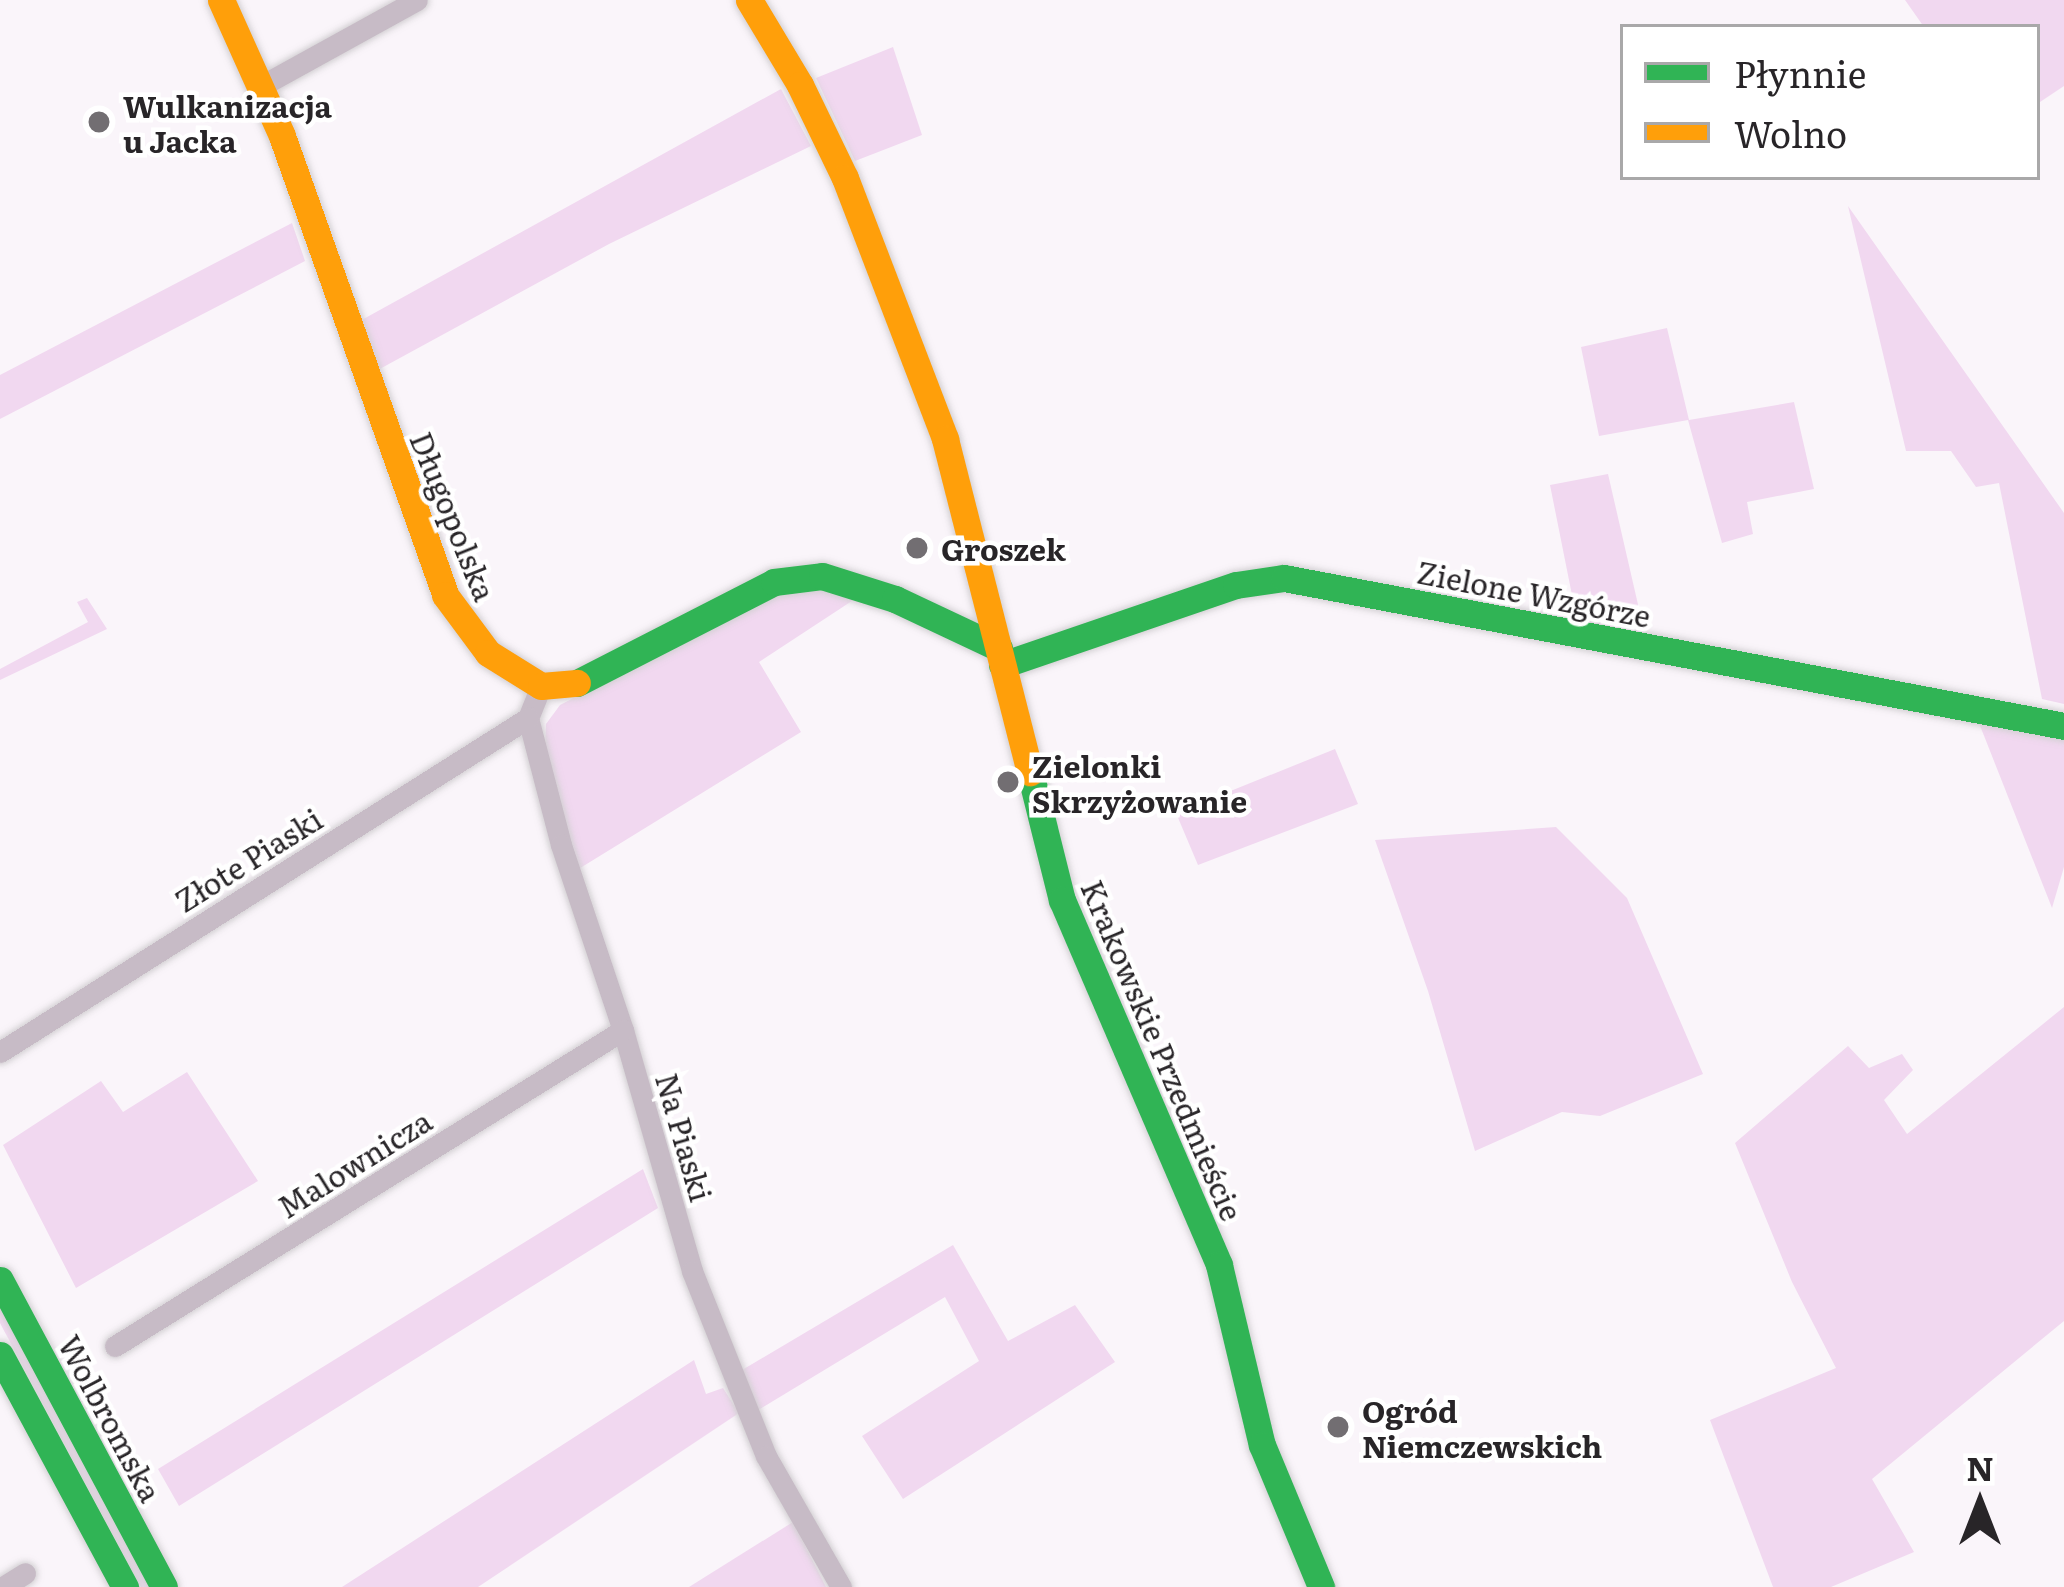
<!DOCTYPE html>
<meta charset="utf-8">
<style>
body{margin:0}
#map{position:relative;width:2064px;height:1587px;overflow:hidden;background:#faf5fa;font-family:Literata,serif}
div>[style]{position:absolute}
.green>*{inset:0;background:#f1d8f0}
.roads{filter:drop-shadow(0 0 3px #d3d0d3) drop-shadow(0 0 3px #d3d0d3)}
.street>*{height:21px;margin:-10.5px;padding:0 10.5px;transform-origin:10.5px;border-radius:10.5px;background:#c7bbc6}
.fast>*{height:27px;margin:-13.5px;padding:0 13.5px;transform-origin:13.5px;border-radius:13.5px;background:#30b455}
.slow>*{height:27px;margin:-13.5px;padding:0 13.5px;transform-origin:13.5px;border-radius:13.5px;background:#ff9f0a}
.dots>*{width:33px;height:33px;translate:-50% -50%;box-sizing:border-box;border:6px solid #fff;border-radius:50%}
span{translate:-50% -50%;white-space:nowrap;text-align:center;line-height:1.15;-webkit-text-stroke:9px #fff;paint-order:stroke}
.poi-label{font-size:30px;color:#282528;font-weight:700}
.left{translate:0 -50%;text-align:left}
.street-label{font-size:30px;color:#282528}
.legend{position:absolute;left:1620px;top:24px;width:420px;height:156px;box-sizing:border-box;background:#fff;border:3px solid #a9a8a9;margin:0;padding:15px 21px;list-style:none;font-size:36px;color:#282528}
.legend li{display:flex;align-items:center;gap:24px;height:60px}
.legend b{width:60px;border:3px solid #a9a8a9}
.north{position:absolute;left:1920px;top:1443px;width:120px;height:120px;-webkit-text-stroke:9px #fff;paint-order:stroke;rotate:0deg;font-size:33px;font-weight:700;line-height:48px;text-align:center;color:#282528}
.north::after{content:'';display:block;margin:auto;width:42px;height:54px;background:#282528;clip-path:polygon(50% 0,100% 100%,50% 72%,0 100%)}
</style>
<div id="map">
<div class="green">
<div style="clip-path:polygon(1905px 0,2064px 0,2064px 86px,2037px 104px,2037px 27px,1924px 27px)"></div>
<div style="clip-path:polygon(893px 47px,922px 135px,855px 161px,816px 78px)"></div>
<div style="clip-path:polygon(781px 89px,811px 146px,609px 244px,376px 371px,358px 322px)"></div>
<div style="clip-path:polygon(1848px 206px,2064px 513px,2064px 704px,2042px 699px,1999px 483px,1976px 487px,1951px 451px,1906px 451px)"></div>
<div style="clip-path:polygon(292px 223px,305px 261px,0 419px,0 375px)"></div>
<div style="clip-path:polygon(1667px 328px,1689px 420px,1794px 402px,1814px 489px,1747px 502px,1753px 534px,1722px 543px,1688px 420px,1599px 436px,1581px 347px)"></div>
<div style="clip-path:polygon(1608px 474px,1645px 635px,1578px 625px,1550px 485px)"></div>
<div style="clip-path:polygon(831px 589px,858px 597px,759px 662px,801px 732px,577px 870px,545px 752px,546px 724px,560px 705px,769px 597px)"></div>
<div style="clip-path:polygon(87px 598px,107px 629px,0 680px,0 669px,88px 622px,77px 602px)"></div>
<div style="clip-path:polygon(1977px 718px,2064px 734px,2064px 867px,2052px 908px)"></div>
<div style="clip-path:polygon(1335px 749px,1358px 804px,1198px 865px,1176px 813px)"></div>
<div style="clip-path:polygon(1556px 827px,1627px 898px,1703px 1074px,1600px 1116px,1562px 1112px,1475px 1151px,1428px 991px,1375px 840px)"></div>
<div style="clip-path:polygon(2064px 1007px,2064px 1321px,1872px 1479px,1914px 1552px,1831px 1587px,1773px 1587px,1710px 1420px,1836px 1368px,1792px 1282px,1735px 1143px,1848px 1046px,1869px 1068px,1902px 1054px,1913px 1070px,1884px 1100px,1907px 1134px)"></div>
<div style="clip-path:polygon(187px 1072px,258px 1181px,76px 1288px,3px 1145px,101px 1081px,123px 1112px)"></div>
<div style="clip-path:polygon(643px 1169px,658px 1208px,179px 1506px,158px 1469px)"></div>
<div style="clip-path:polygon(953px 1245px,1008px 1341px,1075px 1305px,1115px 1362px,903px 1499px,862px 1436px,979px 1361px,945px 1297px,755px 1412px,737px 1373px)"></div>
<div style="clip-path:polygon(0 1308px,149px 1587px,141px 1587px,0 1323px)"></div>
<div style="clip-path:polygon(694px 1360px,706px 1394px,723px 1388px,739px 1413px,478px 1587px,342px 1587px)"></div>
<div style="clip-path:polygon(793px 1522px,826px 1587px,689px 1587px)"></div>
</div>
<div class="roads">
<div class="street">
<div style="left:261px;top:86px;width:178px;rotate:-28.9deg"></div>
<div style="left:541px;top:686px;width:35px;rotate:112deg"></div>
<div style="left:528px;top:718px;width:131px;rotate:75.4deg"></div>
<div style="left:561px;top:845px;width:195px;rotate:71.5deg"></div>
<div style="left:623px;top:1030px;width:251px;rotate:74deg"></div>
<div style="left:692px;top:1271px;width:199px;rotate:68.2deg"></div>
<div style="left:766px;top:1456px;width:151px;rotate:60.2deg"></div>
<div style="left:0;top:1052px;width:625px;rotate:-32.32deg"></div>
<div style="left:115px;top:1346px;width:598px;rotate:-31.88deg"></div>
<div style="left:3px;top:1587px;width:26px;rotate:-32deg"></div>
</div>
<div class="fast">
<div style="left:1002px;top:665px;width:247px;rotate:-18.9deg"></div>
<div style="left:1236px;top:585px;width:49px;rotate:-8.3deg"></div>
<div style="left:1284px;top:578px;width:794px;rotate:10.74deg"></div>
<div style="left:577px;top:683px;width:221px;rotate:-27.1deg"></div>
<div style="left:774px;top:582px;width:48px;rotate:-7.1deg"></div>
<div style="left:822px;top:576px;width:77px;rotate:17.5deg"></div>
<div style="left:895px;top:599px;width:115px;rotate:25.2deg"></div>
<div style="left:1030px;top:772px;width:132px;rotate:76deg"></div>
<div style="left:1062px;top:900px;width:397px;rotate:66.7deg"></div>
<div style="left:1219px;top:1265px;width:185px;rotate:76.6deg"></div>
<div style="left:1262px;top:1445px;width:154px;rotate:67.4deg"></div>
<div style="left:0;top:1280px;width:348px;rotate:61.9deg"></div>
<div style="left:0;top:1355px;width:264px;rotate:61.7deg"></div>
</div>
<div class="slow">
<div style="left:221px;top:0;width:149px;rotate:65.8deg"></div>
<div style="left:282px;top:136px;width:487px;rotate:70.4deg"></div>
<div style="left:445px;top:595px;width:72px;rotate:53.4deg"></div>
<div style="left:488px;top:653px;width:62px;rotate:31.9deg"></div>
<div style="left:541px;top:686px;width:36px;rotate:-5deg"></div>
<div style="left:749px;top:0;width:99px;rotate:59deg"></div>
<div style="left:800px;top:85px;width:103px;rotate:64.2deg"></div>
<div style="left:845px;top:178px;width:280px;rotate:69deg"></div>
<div style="left:945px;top:439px;width:344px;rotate:75.7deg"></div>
</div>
</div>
<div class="dots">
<div style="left:99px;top:122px;background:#726e72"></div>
<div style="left:917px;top:548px;background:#726e72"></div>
<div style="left:1008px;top:782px;background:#726e72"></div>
<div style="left:1338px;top:1427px;background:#726e72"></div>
</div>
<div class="poi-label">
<span class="left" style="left:123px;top:122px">Wulkanizacja<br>u Jacka</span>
<span class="left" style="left:941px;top:548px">Groszek</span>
<span class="left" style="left:1032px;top:782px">Zielonki<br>Skrzyżowanie</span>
<span class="left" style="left:1362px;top:1427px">Ogród<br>Niemczewskich</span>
</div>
<div class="street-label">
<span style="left:454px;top:516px;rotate:68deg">Długopolska</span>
<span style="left:1534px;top:593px;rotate:11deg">Zielone Wzgórze</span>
<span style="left:248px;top:859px;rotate:-32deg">Złote Piaski</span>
<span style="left:1163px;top:1050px;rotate:67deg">Krakowskie Przedmieście</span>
<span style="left:685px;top:1137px;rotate:74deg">Na Piaski</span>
<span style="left:354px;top:1163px;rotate:-32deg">Malownicza</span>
<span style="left:111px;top:1418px;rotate:62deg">Wolbromska</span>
</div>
<ul class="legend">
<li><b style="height:15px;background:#30b455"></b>Płynnie</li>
<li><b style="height:15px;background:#ff9f0a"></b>Wolno</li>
</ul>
<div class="north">N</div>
</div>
